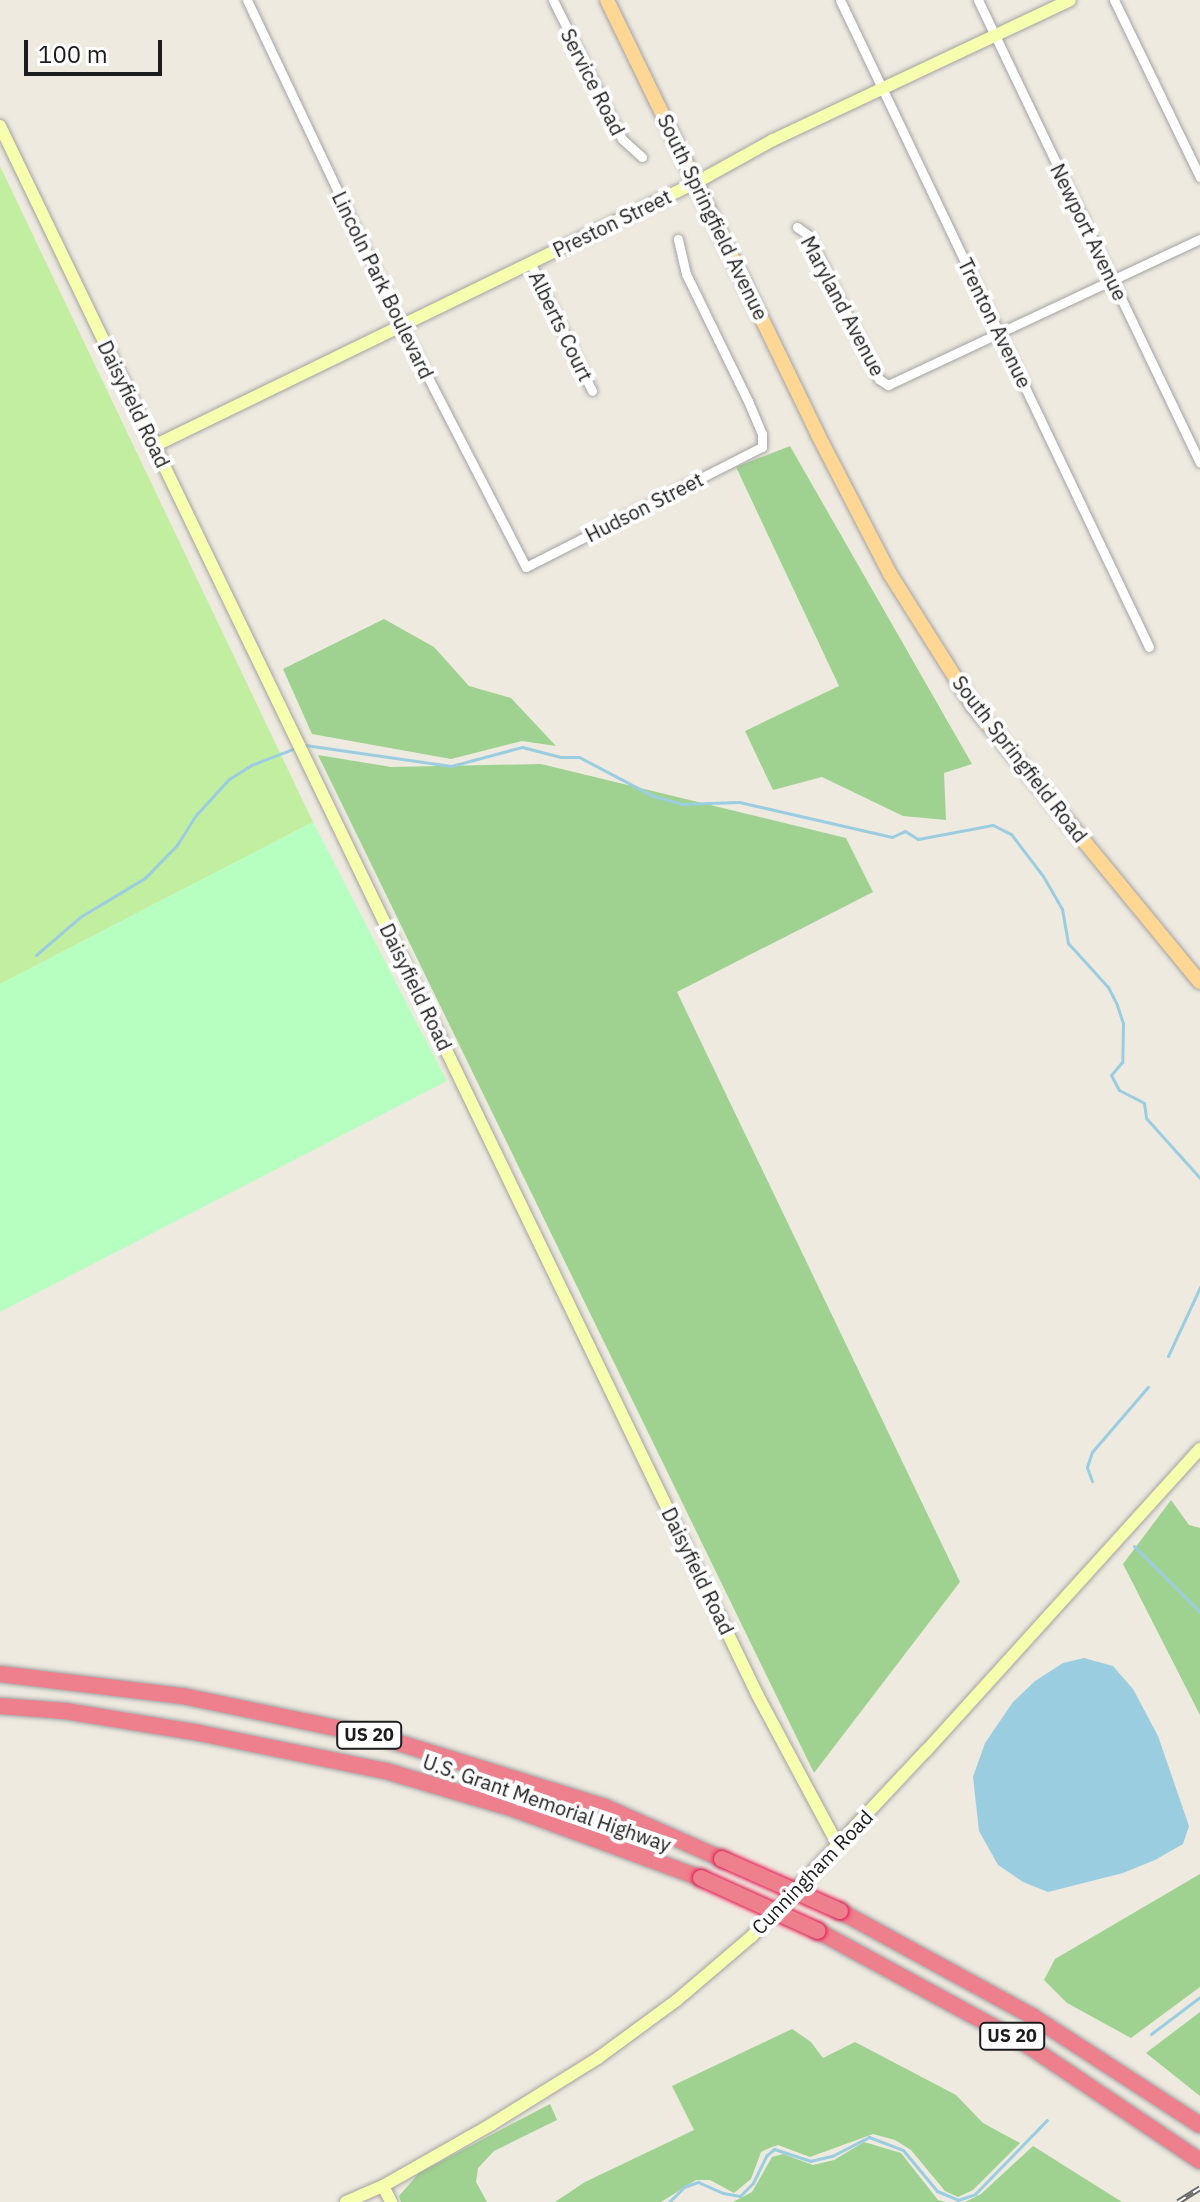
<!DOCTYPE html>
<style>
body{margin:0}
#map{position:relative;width:1200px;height:2202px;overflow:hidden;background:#eeeae0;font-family:"IBM Plex Sans",sans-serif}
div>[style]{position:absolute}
.grass>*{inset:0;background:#c2eea0}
.forest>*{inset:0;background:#9fd290}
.park>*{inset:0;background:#b7fec1}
.water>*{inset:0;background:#9bcde1}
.stream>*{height:3px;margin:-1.5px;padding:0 1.5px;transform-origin:1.5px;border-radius:1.5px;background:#9bcde1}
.roads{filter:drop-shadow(0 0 2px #a3a3a3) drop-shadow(0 0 2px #a3a3a3)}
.street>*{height:9px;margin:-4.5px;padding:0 4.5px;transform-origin:4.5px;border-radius:4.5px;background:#fff}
.secondary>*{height:12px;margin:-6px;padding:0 6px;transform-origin:6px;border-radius:6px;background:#f6ffad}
.primary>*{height:14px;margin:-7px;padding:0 7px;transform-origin:7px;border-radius:7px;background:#ffd794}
.highway>*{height:16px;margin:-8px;padding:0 8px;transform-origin:8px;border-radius:8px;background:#ee7f8d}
.rail>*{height:6px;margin-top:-3px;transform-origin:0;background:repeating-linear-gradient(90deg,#fff 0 9px,#6a6a6a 0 18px);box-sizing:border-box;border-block:2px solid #6a6a6a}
.bridges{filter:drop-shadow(0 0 2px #e6134e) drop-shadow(0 0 2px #e6134e)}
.highway-bridge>*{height:16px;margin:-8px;padding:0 8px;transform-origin:8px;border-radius:8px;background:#ee7f8d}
span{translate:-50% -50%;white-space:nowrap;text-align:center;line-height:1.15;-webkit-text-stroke:8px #fff;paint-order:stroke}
.shield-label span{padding:2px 6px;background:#fff;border:2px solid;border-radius:6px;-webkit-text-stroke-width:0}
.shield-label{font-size:18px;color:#1c1c1c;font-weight:700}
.street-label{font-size:20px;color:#1c1c1c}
.scale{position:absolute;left:24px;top:40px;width:138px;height:36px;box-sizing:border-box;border:4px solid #1c1c1c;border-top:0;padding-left:10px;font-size:24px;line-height:28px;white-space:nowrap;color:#1c1c1c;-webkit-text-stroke:6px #fff;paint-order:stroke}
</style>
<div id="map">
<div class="grass">
<div style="clip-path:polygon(0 166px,313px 822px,0 984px)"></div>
</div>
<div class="forest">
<div style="clip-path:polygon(790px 446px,972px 764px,944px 773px,946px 820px,903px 816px,822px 777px,773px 790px,745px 731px,839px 686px,736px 467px)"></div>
<div style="clip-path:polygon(384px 619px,434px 647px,469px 686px,511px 698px,556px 746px,522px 741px,451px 759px,312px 734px,283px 669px)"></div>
<div style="clip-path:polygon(318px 755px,391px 767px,541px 764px,846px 838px,873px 892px,677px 992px,960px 1582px,814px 1773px)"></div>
<div style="clip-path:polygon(1171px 1500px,1189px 1525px,1200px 1528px,1200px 1715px,1123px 1564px)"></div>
<div style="clip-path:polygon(1200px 1874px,1200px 1987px,1131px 2038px,1067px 2003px,1044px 1980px,1055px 1959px)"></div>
<div style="clip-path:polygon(1200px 2012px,1200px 2096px,1146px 2053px)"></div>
<div style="clip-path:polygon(792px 2029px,811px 2042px,823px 2058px,855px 2042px,956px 2095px,983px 2123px,1020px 2143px,973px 2190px,958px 2197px,945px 2191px,911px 2150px,895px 2140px,873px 2134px,810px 2157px,778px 2145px,772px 2147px,761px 2152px,751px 2179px,734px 2193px,710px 2180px,696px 2180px,661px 2202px,555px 2202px,585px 2182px,694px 2130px,672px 2086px)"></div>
<div style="clip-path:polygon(550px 2104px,557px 2120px,494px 2151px,478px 2168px,476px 2182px,487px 2202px,401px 2202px,399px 2196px,419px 2173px)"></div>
<div style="clip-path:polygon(864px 2142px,901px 2153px,938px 2200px,946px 2202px,733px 2202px,752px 2192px,772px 2157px,783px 2154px,813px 2165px,834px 2160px)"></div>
<div style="clip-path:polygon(1033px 2146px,1122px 2202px,965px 2202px,981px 2194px)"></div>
</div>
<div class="park">
<div style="clip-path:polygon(313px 822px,447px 1081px,0 1312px,0 984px)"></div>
</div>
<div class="water">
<div style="clip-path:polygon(1084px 1658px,1113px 1666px,1133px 1689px,1158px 1736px,1189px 1826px,1183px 1844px,1155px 1860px,1123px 1873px,1048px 1892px,1023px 1882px,998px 1865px,979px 1831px,973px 1777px,985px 1743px,1013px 1702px,1035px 1681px,1063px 1663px)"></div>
</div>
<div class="stream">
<div style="left:305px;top:745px;width:148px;rotate:8.2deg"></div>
<div style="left:451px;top:766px;width:73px;rotate:-15deg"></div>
<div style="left:522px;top:747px;width:40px;rotate:14.4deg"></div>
<div style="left:561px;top:757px;width:18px"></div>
<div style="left:579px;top:757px;width:84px;rotate:27.8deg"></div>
<div style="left:653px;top:796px;width:30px;rotate:15deg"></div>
<div style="left:682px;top:804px;width:57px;rotate:-2deg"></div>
<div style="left:739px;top:802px;width:157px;rotate:12.9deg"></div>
<div style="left:892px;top:837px;width:14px;rotate:-25deg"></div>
<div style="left:905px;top:831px;width:15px;rotate:32deg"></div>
<div style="left:918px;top:839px;width:76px;rotate:-10.6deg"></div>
<div style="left:993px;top:825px;width:20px;rotate:27deg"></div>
<div style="left:1011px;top:834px;width:53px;rotate:52.7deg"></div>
<div style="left:1043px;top:876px;width:38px;rotate:60deg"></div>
<div style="left:1062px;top:909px;width:35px;rotate:80deg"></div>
<div style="left:1068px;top:943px;width:59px;rotate:47.7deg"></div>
<div style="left:1108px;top:987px;width:20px;rotate:63deg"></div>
<div style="left:1117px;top:1005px;width:19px;rotate:72deg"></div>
<div style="left:1123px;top:1023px;width:39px;rotate:91deg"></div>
<div style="left:1122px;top:1062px;width:17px;rotate:130deg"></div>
<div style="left:1111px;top:1075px;width:17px;rotate:62deg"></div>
<div style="left:1119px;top:1090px;width:28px;rotate:27deg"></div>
<div style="left:1144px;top:1103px;width:15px;rotate:82deg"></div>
<div style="left:1146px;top:1118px;width:81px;rotate:48deg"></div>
<div style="left:36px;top:955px;width:58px;rotate:-40.8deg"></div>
<div style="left:80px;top:917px;width:76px;rotate:-31deg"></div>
<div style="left:145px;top:878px;width:46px;rotate:-45.9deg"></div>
<div style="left:177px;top:845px;width:36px;rotate:-58deg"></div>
<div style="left:196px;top:815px;width:49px;rotate:-47.5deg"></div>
<div style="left:229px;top:779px;width:26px;rotate:-32deg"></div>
<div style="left:251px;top:765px;width:50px;rotate:-21deg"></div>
<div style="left:1168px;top:1356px;width:76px;rotate:-65.1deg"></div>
<div style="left:1092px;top:1481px;width:15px;rotate:-110deg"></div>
<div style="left:1087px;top:1467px;width:16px;rotate:-72deg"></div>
<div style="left:1092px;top:1452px;width:86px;rotate:-49.3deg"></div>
<div style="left:1134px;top:1546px;width:93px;rotate:45deg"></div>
<div style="left:1151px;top:2034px;width:61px;rotate:-37.1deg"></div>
<div style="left:669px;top:2202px;width:21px;rotate:-45deg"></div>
<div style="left:684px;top:2187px;width:15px;rotate:-20deg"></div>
<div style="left:698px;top:2182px;width:27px;rotate:24deg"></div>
<div style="left:723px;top:2193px;width:17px;rotate:10deg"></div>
<div style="left:740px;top:2196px;width:18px;rotate:-45deg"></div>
<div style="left:753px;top:2183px;width:30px;rotate:-64deg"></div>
<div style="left:766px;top:2156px;width:11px;rotate:-41deg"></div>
<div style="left:774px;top:2149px;width:38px;rotate:18deg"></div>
<div style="left:810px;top:2161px;width:23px;rotate:-13deg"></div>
<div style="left:832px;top:2156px;width:42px;rotate:-27.2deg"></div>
<div style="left:869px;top:2137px;width:36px;rotate:21deg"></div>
<div style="left:903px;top:2150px;width:53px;rotate:50.3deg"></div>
<div style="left:937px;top:2191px;width:23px;rotate:23deg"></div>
<div style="left:958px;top:2200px;width:18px;rotate:-19deg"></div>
<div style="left:975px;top:2194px;width:103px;rotate:-45.8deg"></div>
</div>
<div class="roads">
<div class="street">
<div style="left:247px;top:0;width:362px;rotate:64.6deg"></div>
<div style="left:402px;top:327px;width:270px;rotate:62.7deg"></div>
<div style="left:526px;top:567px;width:265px;rotate:-27deg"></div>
<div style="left:762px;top:447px;width:13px;rotate:-90deg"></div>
<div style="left:762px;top:434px;width:36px;rotate:-113deg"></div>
<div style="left:748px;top:401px;width:141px;rotate:-116deg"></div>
<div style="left:686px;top:274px;width:36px;rotate:-103deg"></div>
<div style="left:553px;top:0;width:155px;rotate:63.6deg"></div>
<div style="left:622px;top:139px;width:27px;rotate:42deg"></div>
<div style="left:840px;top:0;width:717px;rotate:64.47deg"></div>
<div style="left:978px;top:0;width:513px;rotate:64.38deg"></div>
<div style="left:1114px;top:0;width:197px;rotate:64.1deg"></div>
<div style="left:797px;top:227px;width:14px;rotate:36deg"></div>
<div style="left:808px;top:235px;width:161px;rotate:63.8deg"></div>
<div style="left:879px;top:379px;width:11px;rotate:34deg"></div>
<div style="left:888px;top:385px;width:344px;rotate:-25.1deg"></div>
<div style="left:530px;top:262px;width:143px;rotate:64.3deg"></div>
</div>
<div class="secondary">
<div style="left:0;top:126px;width:1743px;rotate:64.23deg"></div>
<div style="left:758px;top:1696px;width:169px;rotate:61.8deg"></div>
<div style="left:154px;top:446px;width:604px;rotate:-25.93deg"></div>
<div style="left:697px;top:182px;width:87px;rotate:-28.9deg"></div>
<div style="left:773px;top:140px;width:328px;rotate:-25.2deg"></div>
<div style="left:383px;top:2186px;width:18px;rotate:63deg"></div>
<div style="left:346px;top:2202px;width:40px;rotate:-23.4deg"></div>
<div style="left:383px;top:2186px;width:125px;rotate:-29.6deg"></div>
<div style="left:492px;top:2124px;width:125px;rotate:-31.9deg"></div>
<div style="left:598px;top:2058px;width:98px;rotate:-36.3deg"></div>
<div style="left:677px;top:2000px;width:99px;rotate:-40.5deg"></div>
<div style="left:752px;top:1936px;width:254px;rotate:-46.8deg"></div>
<div style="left:926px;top:1751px;width:408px;rotate:-47.8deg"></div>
</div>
<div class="primary">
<div style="left:607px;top:0;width:483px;rotate:64.1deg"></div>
<div style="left:818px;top:435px;width:157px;rotate:62.6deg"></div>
<div style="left:890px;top:574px;width:156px;rotate:57.8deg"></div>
<div style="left:973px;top:706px;width:357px;rotate:50.6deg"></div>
</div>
<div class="highway">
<div style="left:0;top:1674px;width:184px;rotate:6.9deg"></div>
<div style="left:183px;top:1696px;width:201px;rotate:11.8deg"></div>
<div style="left:380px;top:1737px;width:236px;rotate:17.3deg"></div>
<div style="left:605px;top:1807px;width:128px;rotate:24deg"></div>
<div style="left:0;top:1706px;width:65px;rotate:4.4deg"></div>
<div style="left:65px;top:1711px;width:136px;rotate:9.3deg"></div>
<div style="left:199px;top:1733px;width:191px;rotate:11.5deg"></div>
<div style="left:386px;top:1771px;width:134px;rotate:16.5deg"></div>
<div style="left:514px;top:1809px;width:199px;rotate:20.3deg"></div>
<div style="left:840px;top:1911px;width:219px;rotate:28.7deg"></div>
<div style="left:1032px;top:2016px;width:200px;rotate:33deg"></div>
<div style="left:818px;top:1931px;width:240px;rotate:28.6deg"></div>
<div style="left:1029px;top:2046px;width:206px;rotate:33.9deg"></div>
</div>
</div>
<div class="rail">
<div style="left:1178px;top:2202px;width:26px;rotate:-32deg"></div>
</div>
<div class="bridges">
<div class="highway-bridge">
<div style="left:722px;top:1859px;width:129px;rotate:23.8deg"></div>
<div style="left:701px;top:1878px;width:128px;rotate:24.4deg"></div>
</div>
</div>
<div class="shield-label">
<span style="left:369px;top:1735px">US 20</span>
<span style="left:1012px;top:2036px">US 20</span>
</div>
<div class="street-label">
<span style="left:593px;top:82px;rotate:63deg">Service Road</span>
<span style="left:713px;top:217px;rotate:64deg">South Springfield Avenue</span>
<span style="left:612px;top:223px;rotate:-26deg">Preston Street</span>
<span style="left:1089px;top:232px;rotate:64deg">Newport Avenue</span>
<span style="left:383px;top:285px;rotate:64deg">Lincoln Park Boulevard</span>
<span style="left:843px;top:306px;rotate:62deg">Maryland Avenue</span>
<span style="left:995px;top:323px;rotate:64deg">Trenton Avenue</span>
<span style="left:561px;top:326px;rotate:64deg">Alberts Court</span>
<span style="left:134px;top:404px;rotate:64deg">Daisyfield Road</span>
<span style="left:644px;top:507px;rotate:-27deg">Hudson Street</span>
<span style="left:1020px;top:759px;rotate:52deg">South Springfield Road</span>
<span style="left:416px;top:987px;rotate:64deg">Daisyfield Road</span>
<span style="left:698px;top:1571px;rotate:64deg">Daisyfield Road</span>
<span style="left:547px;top:1803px;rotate:19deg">U.S. Grant Memorial Highway</span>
<span style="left:812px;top:1872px;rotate:-46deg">Cunningham Road</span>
</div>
<div class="scale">100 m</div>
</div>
